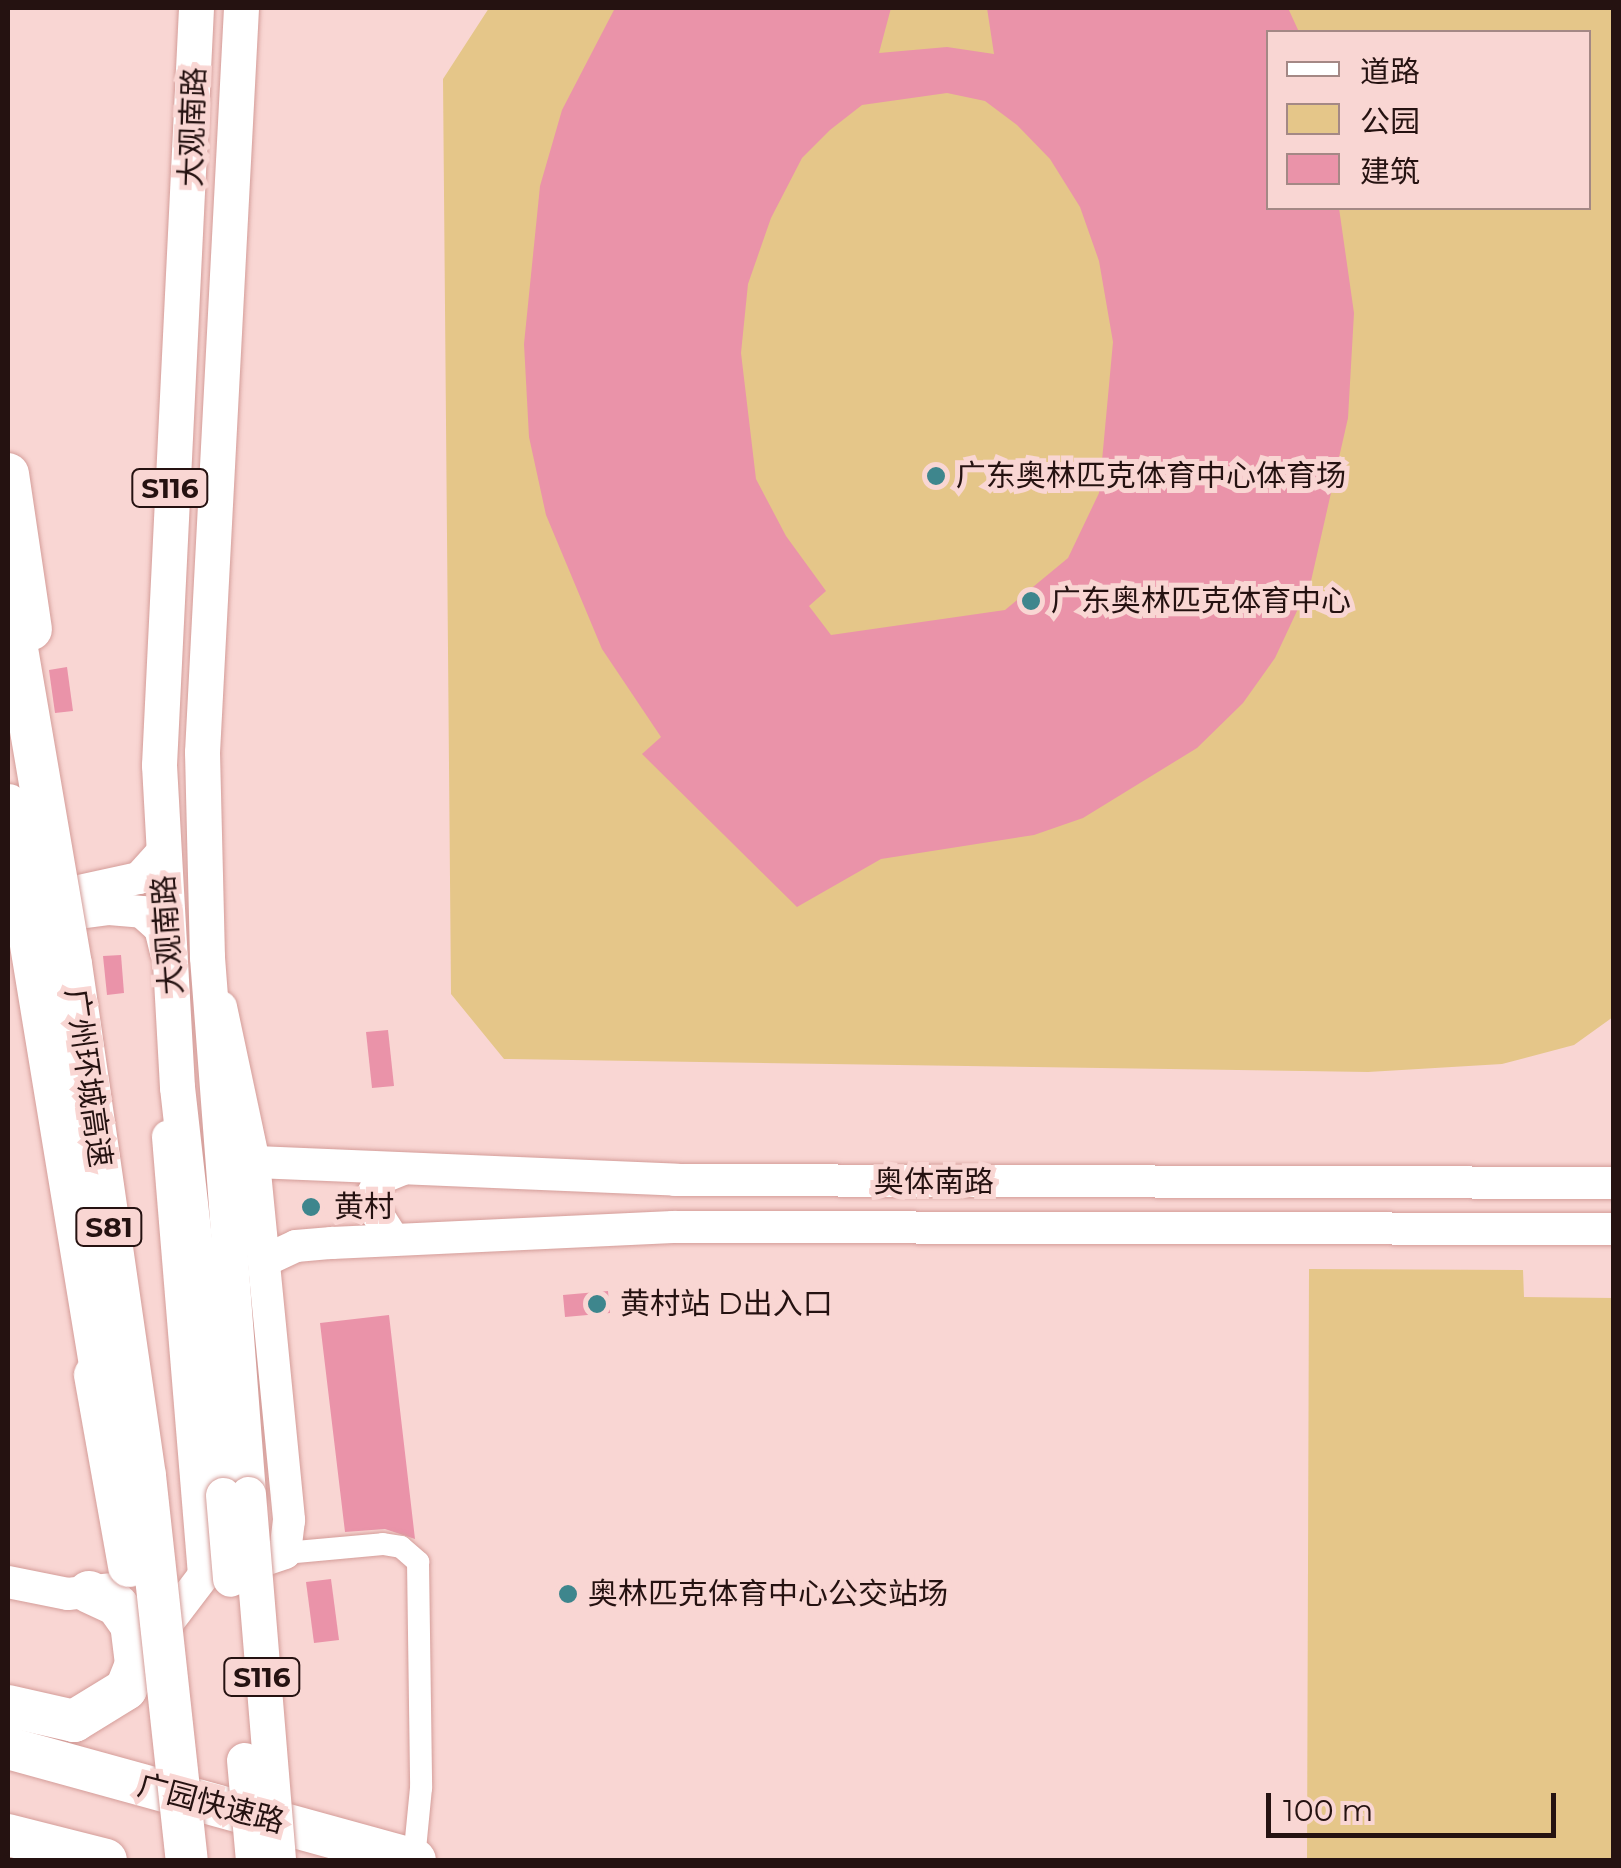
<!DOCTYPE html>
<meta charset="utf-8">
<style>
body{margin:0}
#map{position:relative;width:1621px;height:1868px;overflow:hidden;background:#f9d6d3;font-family:Montserrat,"Noto Sans SC",sans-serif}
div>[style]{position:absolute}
.green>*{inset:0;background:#e5c689}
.building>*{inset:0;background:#ea93a9}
.roads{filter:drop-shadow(0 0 2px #d49d99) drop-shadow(0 0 2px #d49d99)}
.street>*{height:22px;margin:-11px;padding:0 11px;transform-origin:11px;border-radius:11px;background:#fff}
.secondary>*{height:32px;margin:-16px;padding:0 16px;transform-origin:16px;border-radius:16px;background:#fff}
.primary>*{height:35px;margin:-17.5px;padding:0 17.5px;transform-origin:17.5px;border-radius:17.5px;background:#fff}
.highway>*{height:42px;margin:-21px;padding:0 21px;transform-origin:21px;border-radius:21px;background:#fff}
.bridges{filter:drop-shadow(0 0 2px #d49d99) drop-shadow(0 0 2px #d49d99)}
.primary-bridge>*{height:35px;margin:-17.5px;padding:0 17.5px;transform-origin:17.5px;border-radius:17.5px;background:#fff}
.highway-bridge>*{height:42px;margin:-21px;padding:0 21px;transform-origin:21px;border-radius:21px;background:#fff}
.dots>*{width:28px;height:28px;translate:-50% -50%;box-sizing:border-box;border:5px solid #f9d6d3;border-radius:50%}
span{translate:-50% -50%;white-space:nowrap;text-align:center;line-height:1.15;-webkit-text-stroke:10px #f9d6d3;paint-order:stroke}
.shield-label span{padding:2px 8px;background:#f9d6d3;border:2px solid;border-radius:8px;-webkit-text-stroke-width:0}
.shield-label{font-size:28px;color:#251211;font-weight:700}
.street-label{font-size:30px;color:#251211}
.poi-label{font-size:30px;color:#251211}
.left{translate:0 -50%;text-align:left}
.frame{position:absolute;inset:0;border:10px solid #251211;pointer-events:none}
.legend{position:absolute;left:1266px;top:30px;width:325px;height:180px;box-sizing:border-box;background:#f9d6d3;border:2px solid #a48885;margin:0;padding:12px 18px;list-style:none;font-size:30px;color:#251211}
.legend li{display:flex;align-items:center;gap:20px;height:50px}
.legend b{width:50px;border:2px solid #a48885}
.scale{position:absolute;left:1266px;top:1793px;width:290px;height:45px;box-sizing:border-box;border:5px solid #251211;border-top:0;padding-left:12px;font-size:30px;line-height:35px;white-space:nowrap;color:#251211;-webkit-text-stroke:8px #f9d6d3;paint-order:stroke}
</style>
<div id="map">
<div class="green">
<div style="clip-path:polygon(evenodd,489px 8px,1613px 8px,1613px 1017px,1574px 1045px,1502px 1064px,1368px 1072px,504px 1059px,451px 994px,443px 79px,489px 8px,1268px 32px,1588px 32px,1588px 208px,1268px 208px,1268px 32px)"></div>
<div style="clip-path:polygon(1309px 1269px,1523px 1270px,1524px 1297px,1613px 1298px,1613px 1860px,1307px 1860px)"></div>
</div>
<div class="building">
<div style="clip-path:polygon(evenodd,615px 8px,891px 8px,879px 53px,947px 47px,994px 54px,987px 8px,1288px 8px,1299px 32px,1268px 32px,1268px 208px,1339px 208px,1354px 313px,1348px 418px,1311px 581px,1275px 658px,1243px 703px,1197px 748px,1083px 818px,1034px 835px,881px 859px,797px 907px,642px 754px,661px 737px,602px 649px,546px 515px,529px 437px,524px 344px,540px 186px,562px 110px,615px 8px,947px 93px,985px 101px,1017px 125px,1050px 159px,1080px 207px,1099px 261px,1113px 342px,1099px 493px,1068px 558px,1005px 610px,831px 635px,809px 606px,826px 591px,786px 536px,756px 479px,741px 353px,748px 284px,771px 218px,802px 158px,830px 130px,862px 105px,947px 93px)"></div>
<div style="clip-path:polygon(67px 667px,73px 711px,55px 713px,49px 670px)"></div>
<div style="clip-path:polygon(121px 955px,124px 993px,107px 995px,103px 956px)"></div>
<div style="clip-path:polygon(388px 1030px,394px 1086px,372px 1088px,366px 1032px)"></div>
<div style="clip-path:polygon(608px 1291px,610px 1313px,565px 1317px,563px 1295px)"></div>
<div style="clip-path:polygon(389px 1315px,415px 1539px,385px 1529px,345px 1532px,320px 1323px)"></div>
<div style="clip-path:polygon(331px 1579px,339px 1640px,314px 1643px,306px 1582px)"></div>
</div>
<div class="roads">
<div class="street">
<div style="left:285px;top:1553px;width:98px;rotate:-5.2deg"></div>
<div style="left:383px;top:1544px;width:18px;rotate:9deg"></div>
<div style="left:401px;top:1547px;width:23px;rotate:41deg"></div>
<div style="left:418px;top:1562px;width:226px;rotate:89.2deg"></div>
<div style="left:421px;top:1788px;width:72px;rotate:95.6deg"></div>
</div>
<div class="secondary">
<div style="left:66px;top:894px;width:75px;rotate:-12.4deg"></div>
<div style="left:139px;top:878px;width:36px;rotate:-48deg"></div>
<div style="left:42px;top:918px;width:68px;rotate:-7.7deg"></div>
<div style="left:109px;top:909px;width:33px;rotate:5deg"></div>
<div style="left:142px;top:912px;width:24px;rotate:42deg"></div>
<div style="left:160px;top:928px;width:25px;rotate:76deg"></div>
<div style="left:221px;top:1007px;width:158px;rotate:78deg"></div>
<div style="left:254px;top:1162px;width:360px;rotate:84.4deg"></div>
<div style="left:289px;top:1520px;width:33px;rotate:97deg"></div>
<div style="left:285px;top:1553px;width:59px;rotate:161.3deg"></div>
<div style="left:254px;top:1162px;width:421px;rotate:2.4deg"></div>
<div style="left:675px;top:1180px;width:939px;rotate:0.18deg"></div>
<div style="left:393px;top:1239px;width:45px;rotate:-122.3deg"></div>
<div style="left:369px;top:1201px;width:26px;rotate:-62deg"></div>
<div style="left:381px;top:1178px;width:22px;rotate:-22deg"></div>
<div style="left:266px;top:1260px;width:33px;rotate:-25deg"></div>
<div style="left:296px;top:1246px;width:36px;rotate:-5deg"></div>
<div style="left:332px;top:1243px;width:341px;rotate:-2.7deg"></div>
<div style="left:673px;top:1227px;width:941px;rotate:0.12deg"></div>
<div style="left:8px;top:1582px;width:61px;rotate:11.3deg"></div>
<div style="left:68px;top:1594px;width:43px;rotate:-6.6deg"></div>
<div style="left:153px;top:1642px;width:84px;rotate:-52.7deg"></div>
<div style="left:204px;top:1575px;width:440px;rotate:-94.7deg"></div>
</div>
<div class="primary">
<div style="left:196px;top:8px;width:758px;rotate:92.8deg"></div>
<div style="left:159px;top:765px;width:323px;rotate:86.8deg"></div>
<div style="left:177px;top:1087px;width:411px;rotate:83.6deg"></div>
<div style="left:241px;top:8px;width:745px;rotate:93deg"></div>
<div style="left:202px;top:752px;width:205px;rotate:88.6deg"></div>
<div style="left:207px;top:957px;width:539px;rotate:85.63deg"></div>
</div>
<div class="highway">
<div style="left:8px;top:1706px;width:68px;rotate:12.8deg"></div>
<div style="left:74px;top:1721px;width:61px;rotate:-31.6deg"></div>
<div style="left:126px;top:1689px;width:27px;rotate:-68deg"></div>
<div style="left:136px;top:1664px;width:39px;rotate:-97deg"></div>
<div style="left:131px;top:1625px;width:24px;rotate:-125deg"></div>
<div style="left:117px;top:1605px;width:31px;rotate:-155deg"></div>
<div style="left:8px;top:1748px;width:422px;rotate:15.4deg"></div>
<div style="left:8px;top:1835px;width:101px;rotate:14.3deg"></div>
</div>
</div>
<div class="bridges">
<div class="primary-bridge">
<div style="left:248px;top:1494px;width:367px;rotate:85.3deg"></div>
<div style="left:223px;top:1495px;width:84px;rotate:85.2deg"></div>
<div style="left:244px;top:1760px;width:100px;rotate:84.9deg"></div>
</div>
<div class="highway-bridge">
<div style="left:8px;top:474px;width:157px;rotate:81.6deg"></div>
<div style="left:8px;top:596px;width:373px;rotate:80.3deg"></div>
<div style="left:71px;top:964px;width:517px;rotate:81.78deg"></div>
<div style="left:145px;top:1476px;width:386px;rotate:83.8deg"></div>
<div style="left:8px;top:805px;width:604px;rotate:80.66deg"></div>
<div style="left:95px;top:1375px;width:194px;rotate:79.9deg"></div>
</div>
</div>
<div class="dots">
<div style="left:936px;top:476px;background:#3e868d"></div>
<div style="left:1031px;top:601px;background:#3e868d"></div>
<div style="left:311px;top:1207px;background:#3e868d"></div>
<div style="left:597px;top:1304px;background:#3e868d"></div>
<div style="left:568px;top:1594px;background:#3e868d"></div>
</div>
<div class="shield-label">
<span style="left:170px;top:488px">S116</span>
<span style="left:109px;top:1227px">S81</span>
<span style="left:262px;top:1677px">S116</span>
</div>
<div class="street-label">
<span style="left:193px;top:127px;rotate:-88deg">大观南路</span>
<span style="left:168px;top:935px;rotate:-94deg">大观南路</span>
<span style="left:88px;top:1078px;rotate:82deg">广州环城高速</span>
<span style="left:934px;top:1182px">奥体南路</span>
<span style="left:211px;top:1804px;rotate:15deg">广园快速路</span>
</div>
<div class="poi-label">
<span class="left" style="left:956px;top:476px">广东奥林匹克体育中心体育场</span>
<span class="left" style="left:1051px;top:601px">广东奥林匹克体育中心</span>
<span class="left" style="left:334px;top:1207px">黄村</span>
<span class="left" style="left:620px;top:1304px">黄村站 D出入口</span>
<span class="left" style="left:588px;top:1594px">奥林匹克体育中心公交站场</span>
</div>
<div class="frame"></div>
<ul class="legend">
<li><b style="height:12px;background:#fff"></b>道路</li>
<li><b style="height:28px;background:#e5c689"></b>公园</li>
<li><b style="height:28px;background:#ea93a9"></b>建筑</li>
</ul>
<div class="scale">100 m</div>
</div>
